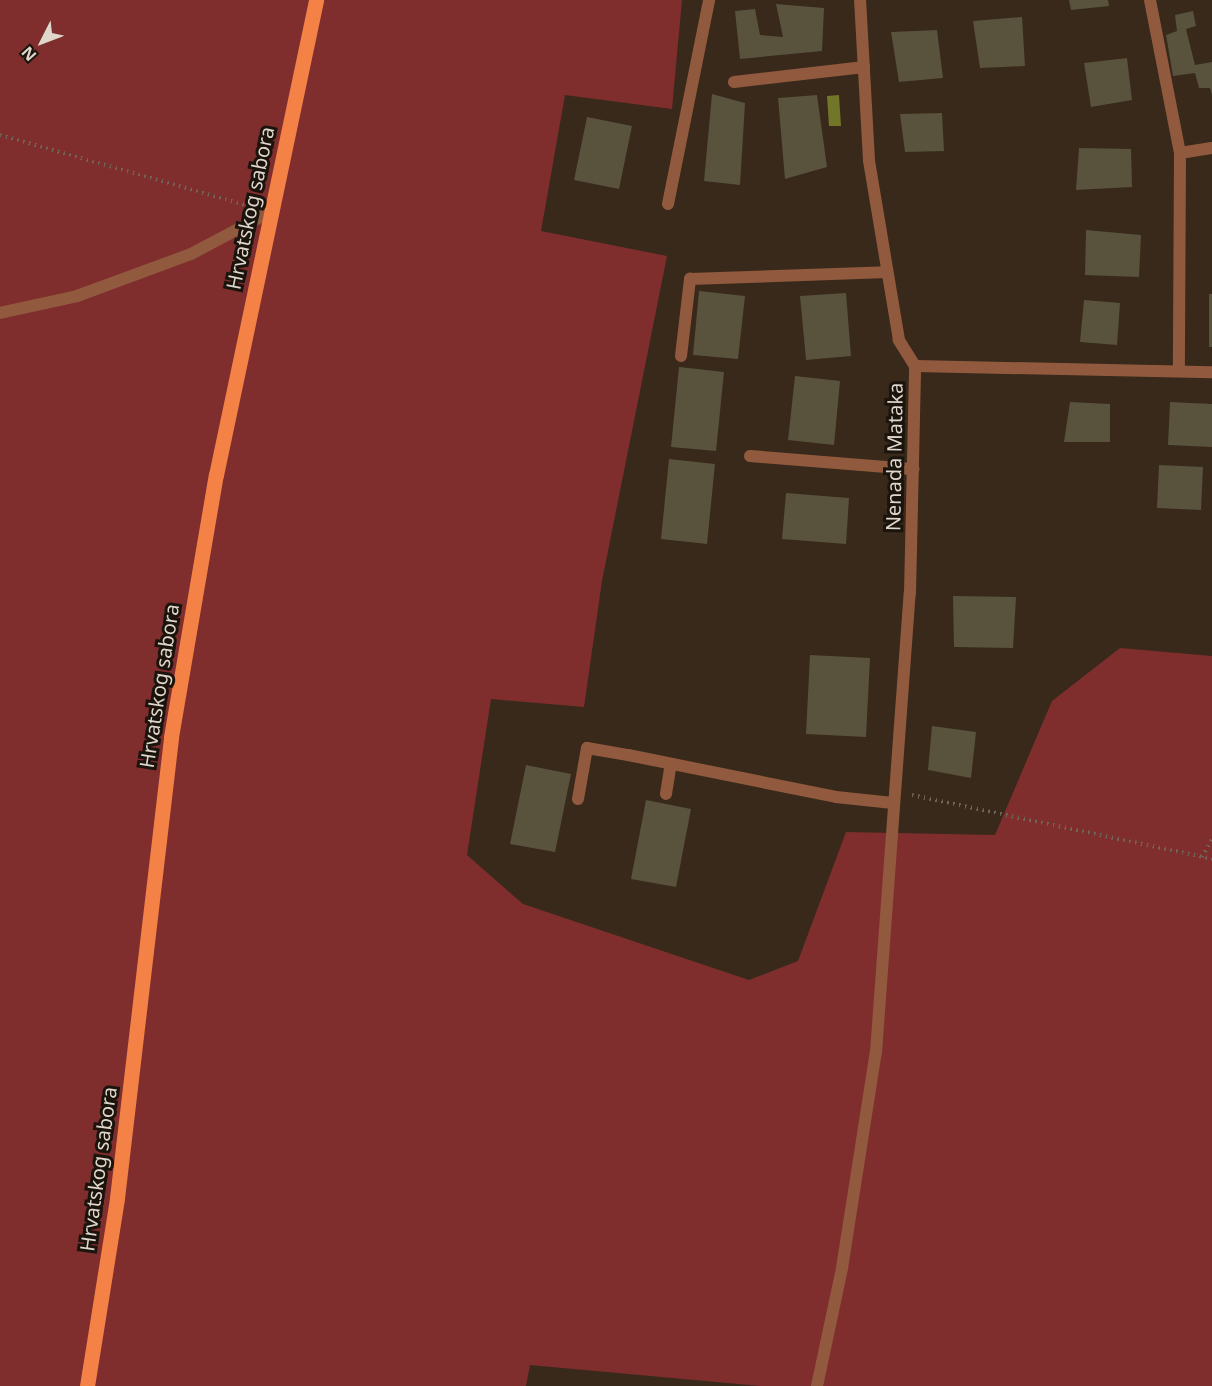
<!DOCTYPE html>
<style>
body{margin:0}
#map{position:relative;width:1212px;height:1386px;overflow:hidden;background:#38291a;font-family:"Noto Sans",sans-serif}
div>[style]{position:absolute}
.green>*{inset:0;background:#7f2e2d}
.water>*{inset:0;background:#727628}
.building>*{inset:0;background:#59523d}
.path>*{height:4px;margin-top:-2px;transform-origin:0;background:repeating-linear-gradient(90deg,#716456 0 1.5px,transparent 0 6px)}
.service>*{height:12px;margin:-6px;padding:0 6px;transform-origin:6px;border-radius:6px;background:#915a3f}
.minor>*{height:12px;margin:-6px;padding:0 6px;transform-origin:6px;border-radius:6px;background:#915a3f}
.primary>*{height:15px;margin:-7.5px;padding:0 7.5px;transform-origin:7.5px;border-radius:7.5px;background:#f48247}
span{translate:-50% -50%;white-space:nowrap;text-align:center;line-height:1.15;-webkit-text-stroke:6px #1a140d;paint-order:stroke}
.street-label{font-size:20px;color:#dfd6cc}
.north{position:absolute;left:12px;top:12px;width:60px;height:60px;-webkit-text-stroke:4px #1a140d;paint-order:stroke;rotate:228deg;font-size:16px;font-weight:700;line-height:24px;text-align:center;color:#dfd6cc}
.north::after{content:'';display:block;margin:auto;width:21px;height:27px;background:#dfd6cc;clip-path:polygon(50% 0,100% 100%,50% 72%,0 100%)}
</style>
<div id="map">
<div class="green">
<div style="clip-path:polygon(0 0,682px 0,672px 109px,565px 95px,541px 231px,667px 256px,602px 581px,584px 707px,491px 699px,467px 855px,523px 904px,749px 980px,798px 961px,846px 832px,995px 835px,1052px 701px,1120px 648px,1212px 656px,1212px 1386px,760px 1386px,530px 1365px,526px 1386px,0 1386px)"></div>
</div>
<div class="water">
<div style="clip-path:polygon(839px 95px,841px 126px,829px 126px,827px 96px)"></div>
</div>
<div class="building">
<div style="clip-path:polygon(1069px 0,1108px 0,1109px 6px,1071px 10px)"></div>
<div style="clip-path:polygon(776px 4px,824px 8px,822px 51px,740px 59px,735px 11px,755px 9px,760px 35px,783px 37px)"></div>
<div style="clip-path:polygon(1193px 11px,1196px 26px,1186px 29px,1195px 65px,1212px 62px,1212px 95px,1210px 88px,1199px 88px,1195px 73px,1173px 76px,1166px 35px,1177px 31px,1175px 15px)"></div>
<div style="clip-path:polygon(1022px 17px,1025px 66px,980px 68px,973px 21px)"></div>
<div style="clip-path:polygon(937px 30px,943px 78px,899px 82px,891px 32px)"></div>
<div style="clip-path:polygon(1127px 58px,1132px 100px,1091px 107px,1084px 63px)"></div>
<div style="clip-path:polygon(712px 94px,745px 103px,740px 185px,704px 181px)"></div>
<div style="clip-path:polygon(817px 95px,827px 167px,785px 179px,778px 98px)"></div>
<div style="clip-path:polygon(942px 113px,944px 151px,905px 152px,900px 114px)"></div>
<div style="clip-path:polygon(587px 117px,632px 126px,619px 189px,574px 180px)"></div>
<div style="clip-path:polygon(1079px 148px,1131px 149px,1132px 187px,1076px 190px)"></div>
<div style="clip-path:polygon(1086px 230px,1141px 235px,1139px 277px,1085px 275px)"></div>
<div style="clip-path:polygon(699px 291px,745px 296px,738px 359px,693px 355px)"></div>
<div style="clip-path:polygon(846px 293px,851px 356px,806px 360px,800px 296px)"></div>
<div style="clip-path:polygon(1209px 294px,1212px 294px,1212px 347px,1209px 347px)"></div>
<div style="clip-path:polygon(1084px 300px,1120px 303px,1117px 345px,1080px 342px)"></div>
<div style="clip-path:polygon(679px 367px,724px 372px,716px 451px,671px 447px)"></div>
<div style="clip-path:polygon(795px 376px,840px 381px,834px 445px,788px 440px)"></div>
<div style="clip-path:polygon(1070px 402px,1110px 404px,1110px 442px,1064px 442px)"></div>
<div style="clip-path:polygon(1170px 402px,1212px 404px,1212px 447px,1168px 445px)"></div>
<div style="clip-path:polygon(669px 459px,715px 464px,707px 544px,661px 539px)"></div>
<div style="clip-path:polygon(1159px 465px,1203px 467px,1201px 510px,1157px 508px)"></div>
<div style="clip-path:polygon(786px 493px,849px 498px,846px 544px,782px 539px)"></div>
<div style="clip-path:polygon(953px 596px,1016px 597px,1013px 648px,954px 647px)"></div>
<div style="clip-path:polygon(810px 655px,870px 658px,866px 737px,806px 734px)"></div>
<div style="clip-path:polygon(932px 726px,976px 732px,971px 778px,928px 770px)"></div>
<div style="clip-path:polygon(526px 765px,571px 774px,555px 852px,510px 844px)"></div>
<div style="clip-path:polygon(646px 800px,691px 809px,676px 887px,631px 879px)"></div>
</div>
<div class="path">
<div style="left:0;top:135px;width:255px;rotate:15.9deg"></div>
<div style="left:912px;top:795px;width:307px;rotate:12deg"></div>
<div style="left:1202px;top:857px;width:21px;rotate:-61deg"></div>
</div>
<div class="service">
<div style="left:734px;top:82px;width:131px;rotate:-6.6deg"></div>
<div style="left:668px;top:204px;width:208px;rotate:-78.6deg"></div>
<div style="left:0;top:313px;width:79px;rotate:-12.4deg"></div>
<div style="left:77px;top:296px;width:121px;rotate:-20.2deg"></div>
<div style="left:191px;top:254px;width:89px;rotate:-28deg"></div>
<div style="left:681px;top:356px;width:78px;rotate:-83.3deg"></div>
<div style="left:690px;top:279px;width:197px;rotate:-2deg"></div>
<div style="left:750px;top:456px;width:164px;rotate:4.6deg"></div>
<div style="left:666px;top:794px;width:30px;rotate:-81deg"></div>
<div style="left:578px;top:799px;width:52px;rotate:-80deg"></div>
<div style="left:587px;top:748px;width:42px;rotate:9.7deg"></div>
</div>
<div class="minor">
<div style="left:1150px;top:0;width:156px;rotate:78.9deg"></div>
<div style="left:1180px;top:153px;width:218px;rotate:90.3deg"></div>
<div style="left:1180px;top:153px;width:32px;rotate:-9deg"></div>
<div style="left:915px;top:366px;width:297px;rotate:1.2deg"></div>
<div style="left:628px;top:755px;width:212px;rotate:11.4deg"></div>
<div style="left:836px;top:797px;width:57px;rotate:6deg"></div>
<div style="left:817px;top:1386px;width:121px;rotate:-78deg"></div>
<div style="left:842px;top:1268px;width:219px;rotate:-81.1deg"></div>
<div style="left:876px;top:1052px;width:460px;rotate:-85.8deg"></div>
<div style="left:910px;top:593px;width:227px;rotate:-88.7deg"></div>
<div style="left:915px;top:366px;width:31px;rotate:-122deg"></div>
<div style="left:899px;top:340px;width:182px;rotate:-99.5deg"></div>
<div style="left:869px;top:160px;width:160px;rotate:-93.2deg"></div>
</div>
<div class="primary">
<div style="left:87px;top:1386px;width:190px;rotate:-80.9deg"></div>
<div style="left:117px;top:1198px;width:464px;rotate:-83.3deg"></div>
<div style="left:171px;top:737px;width:266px;rotate:-80.3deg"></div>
<div style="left:216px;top:475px;width:485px;rotate:-78.1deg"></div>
</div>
<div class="street-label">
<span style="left:250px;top:208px;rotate:-78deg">Hrvatskog sabora</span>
<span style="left:894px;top:457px;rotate:-89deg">Nenada Mataka</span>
<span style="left:159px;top:686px;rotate:-81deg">Hrvatskog sabora</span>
<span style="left:98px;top:1169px;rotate:-82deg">Hrvatskog sabora</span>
</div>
<div class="north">N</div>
</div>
